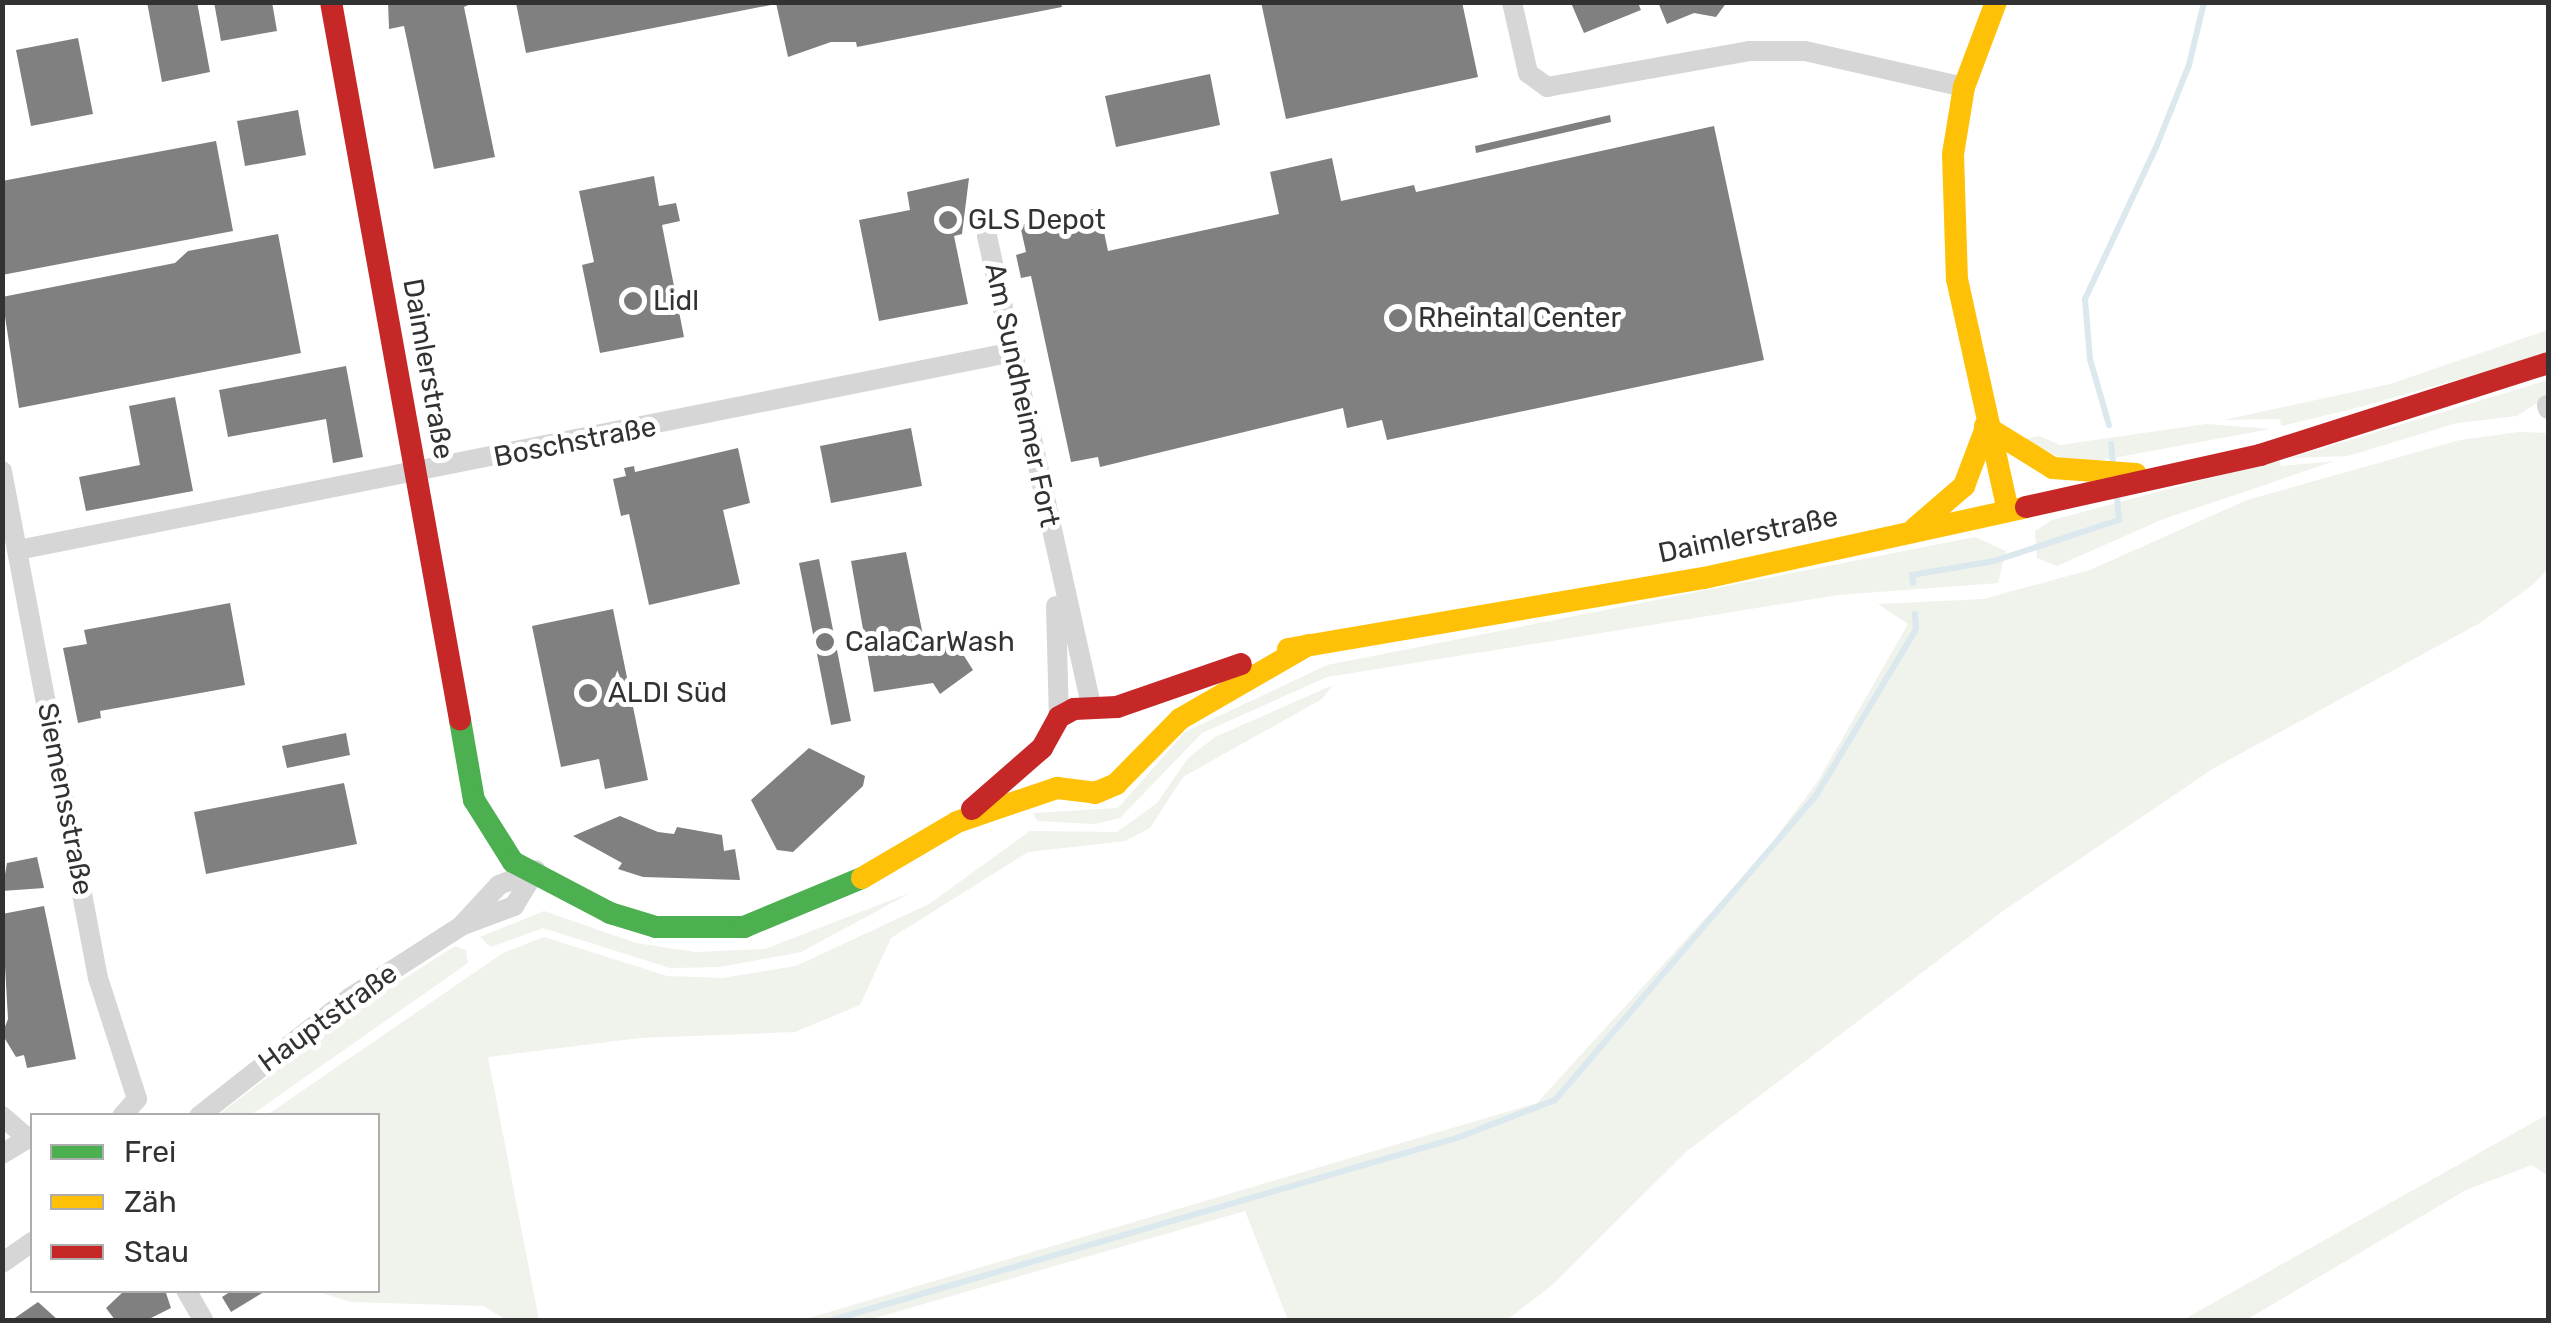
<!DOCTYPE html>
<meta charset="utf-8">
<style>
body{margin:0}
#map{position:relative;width:2551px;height:1323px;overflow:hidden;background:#fff;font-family:Rubik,sans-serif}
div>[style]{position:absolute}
.green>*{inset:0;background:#f0f2ec}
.stream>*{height:6px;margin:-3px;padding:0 3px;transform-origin:3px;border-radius:3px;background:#dbe8ee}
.building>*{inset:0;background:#808080}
.street>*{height:20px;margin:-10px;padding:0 10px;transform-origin:10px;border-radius:10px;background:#d6d6d6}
.fast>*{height:22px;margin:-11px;padding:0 11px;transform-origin:11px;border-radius:11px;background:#4caf50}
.slow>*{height:22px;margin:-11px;padding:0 11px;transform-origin:11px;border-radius:11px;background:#ffc107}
.jam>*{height:22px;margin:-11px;padding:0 11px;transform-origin:11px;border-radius:11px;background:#c62828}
.dots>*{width:28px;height:28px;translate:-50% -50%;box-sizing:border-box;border:5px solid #fff;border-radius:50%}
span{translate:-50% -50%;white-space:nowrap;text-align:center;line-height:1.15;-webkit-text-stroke:10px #fff;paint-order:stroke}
.poi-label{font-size:28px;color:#323232}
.left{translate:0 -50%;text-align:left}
.street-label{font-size:28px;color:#323232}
.frame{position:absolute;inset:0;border:5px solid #323232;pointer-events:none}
.legend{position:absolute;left:30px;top:1113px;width:350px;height:180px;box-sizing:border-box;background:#fff;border:2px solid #adadad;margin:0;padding:12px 18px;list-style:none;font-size:30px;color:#323232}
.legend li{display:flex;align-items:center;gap:20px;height:50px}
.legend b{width:50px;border:2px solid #adadad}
</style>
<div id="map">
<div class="green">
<div style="clip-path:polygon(2548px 330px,2548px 354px,2360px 407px,2282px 426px,2279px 419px,2224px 420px,2390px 384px)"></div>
<div style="clip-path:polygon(2548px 380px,2548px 396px,2517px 416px,2457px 423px,2348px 456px,2291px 458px)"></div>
<div style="clip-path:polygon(2206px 424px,2271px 429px,2091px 462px,2067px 461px,2025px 439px,2039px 436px,2060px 445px)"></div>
<div style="clip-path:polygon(2519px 432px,2548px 433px,2548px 569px,2531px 586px,2480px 623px,2214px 768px,2003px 911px,1687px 1151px,1551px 1286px,1507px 1320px,1288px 1320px,1245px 1211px,868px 1320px,802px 1320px,1537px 1103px,1762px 856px,1818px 781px,1908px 624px,1878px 604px,1984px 599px,2016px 590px,2090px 570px,2247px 500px,2460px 440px)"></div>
<div style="clip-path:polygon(2279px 460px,2281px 466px,2335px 461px,2161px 520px,2057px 566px,2037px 558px,2035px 531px,2052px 520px)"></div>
<div style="clip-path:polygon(1975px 537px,2006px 551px,1998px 583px,1838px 595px,1327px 677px,1202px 733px,1120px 818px,1095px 824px,1037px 821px,1033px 813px,1118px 808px,1185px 732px,1327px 665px)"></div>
<div style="clip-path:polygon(1333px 685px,1322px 699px,1183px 777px,1150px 828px,1125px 841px,1028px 852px,891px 938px,860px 1005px,795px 1032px,640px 1038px,488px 1057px,539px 1320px,506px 1320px,484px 1306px,351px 1302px,316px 1291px,378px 1290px,378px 1116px,267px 1115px,503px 953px,544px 937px,667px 976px,722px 978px,796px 966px,929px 904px,1030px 831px,1117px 832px,1157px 803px,1188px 758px,1215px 737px)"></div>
<div style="clip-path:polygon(912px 892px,801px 952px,720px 967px,670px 968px,543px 928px,491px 947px,480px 937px,544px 911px,636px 943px,695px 952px,765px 949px)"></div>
<div style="clip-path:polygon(455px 946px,466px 950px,468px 963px,251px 1115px,218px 1115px,358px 1008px)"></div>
<div style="clip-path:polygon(2548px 1114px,2548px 1176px,2532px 1165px,2466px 1190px,2246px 1320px,2183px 1320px)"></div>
</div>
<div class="stream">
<div style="left:2109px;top:425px;width:69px;rotate:-106.1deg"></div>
<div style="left:2090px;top:359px;width:60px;rotate:-94.8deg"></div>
<div style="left:2085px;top:299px;width:170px;rotate:-64.9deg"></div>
<div style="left:2157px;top:145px;width:86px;rotate:-68.2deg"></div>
<div style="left:2189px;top:65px;width:65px;rotate:-76.6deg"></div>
<div style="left:2111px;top:444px;width:18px;rotate:84deg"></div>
<div style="left:1913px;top:583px;width:8px;rotate:-97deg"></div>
<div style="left:1912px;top:575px;width:83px;rotate:-9.7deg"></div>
<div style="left:1994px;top:561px;width:132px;rotate:-18.2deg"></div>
<div style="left:2119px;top:520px;width:21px;rotate:-95deg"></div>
<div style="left:832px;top:1320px;width:651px;rotate:-16.24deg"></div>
<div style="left:1457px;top:1138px;width:105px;rotate:-21.2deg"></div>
<div style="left:1555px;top:1100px;width:403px;rotate:-49.4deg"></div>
<div style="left:1817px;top:794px;width:192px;rotate:-59deg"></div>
<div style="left:1916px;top:629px;width:15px;rotate:-94deg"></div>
</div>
<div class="building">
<div style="clip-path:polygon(147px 2px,197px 2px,210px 72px,162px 82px)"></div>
<div style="clip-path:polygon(214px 2px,272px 2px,277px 31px,221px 41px)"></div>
<div style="clip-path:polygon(388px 2px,475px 2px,464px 7px,495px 157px,434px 169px,404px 26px,389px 29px)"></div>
<div style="clip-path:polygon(1261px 2px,1462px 2px,1478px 77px,1286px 119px)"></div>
<div style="clip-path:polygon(1658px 2px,1727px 2px,1716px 17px,1694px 13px,1667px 24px)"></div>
<div style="clip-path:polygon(516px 3px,776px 3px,776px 4px,526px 53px)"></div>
<div style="clip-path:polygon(776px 3px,1061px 3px,1062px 7px,857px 47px,856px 42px,831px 42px,788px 57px)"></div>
<div style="clip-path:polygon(1571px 3px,1638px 3px,1641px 10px,1584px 33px)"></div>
<div style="clip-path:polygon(78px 38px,93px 114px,31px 126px,16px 50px)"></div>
<div style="clip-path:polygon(1210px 74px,1220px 125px,1116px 147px,1105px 96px)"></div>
<div style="clip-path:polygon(298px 110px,306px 155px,245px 166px,237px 121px)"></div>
<div style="clip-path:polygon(1610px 115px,1611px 122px,1476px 153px,1475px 146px)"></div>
<div style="clip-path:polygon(1714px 126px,1764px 360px,1387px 440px,1382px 420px,1347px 428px,1343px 408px,1100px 467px,1098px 457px,1071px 462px,1031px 276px,1021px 278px,1016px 255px,1026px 252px,1020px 225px,1099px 208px,1108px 251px,1279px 214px,1270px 172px,1332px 158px,1341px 201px,1414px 185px,1416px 192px)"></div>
<div style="clip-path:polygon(216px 141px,233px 231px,2px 275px,2px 181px)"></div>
<div style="clip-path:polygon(654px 176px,659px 206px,676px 203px,680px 221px,662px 225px,684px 337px,600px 353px,582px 265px,594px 262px,579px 191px)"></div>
<div style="clip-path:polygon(969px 178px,962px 234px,954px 236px,968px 304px,879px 321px,859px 220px,910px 210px,907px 192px)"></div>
<div style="clip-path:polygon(278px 234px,301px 353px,19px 408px,2px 297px,175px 263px,188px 251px)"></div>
<div style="clip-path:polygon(346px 366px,363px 457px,333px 463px,326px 419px,228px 437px,219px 390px)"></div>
<div style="clip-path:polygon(175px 397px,193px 491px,86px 511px,79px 477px,140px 465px,129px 406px)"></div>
<div style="clip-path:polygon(911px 428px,922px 486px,831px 503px,820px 446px)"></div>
<div style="clip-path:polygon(738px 448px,750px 503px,723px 510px,740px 584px,649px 605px,629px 514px,621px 516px,613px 479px,626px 476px,624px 468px,634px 466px,635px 472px)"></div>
<div style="clip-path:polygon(906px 552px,925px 645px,954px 640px,973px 670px,940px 694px,933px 683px,874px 692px,851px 561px)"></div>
<div style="clip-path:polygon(819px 559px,851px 721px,831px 725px,799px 563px)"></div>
<div style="clip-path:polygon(230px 603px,245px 685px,100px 711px,101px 718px,78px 723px,63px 648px,87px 644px,84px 630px)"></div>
<div style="clip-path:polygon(613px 609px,648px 780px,605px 789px,599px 759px,561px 767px,532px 626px)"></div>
<div style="clip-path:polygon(346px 733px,350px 755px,287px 768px,282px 746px)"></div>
<div style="clip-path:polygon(809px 748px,865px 776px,863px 786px,793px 852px,777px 850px,751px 800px)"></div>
<div style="clip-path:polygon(344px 783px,357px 844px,206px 874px,194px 812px)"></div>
<div style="clip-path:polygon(620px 816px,658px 832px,674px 834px,677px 827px,722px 835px,724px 851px,735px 849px,740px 880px,643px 877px,618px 869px,622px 863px,573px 836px)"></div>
<div style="clip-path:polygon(37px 857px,44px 888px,2px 891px,7px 863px)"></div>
<div style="clip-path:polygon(44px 906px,76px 1059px,27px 1068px,24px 1055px,16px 1057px,2px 1034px,8px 1019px,2px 914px)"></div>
<div style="clip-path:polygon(125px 1290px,166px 1293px,171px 1308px,147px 1320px,115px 1320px,106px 1308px)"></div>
<div style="clip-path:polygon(233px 1290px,267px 1290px,231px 1312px,222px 1297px)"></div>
<div style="clip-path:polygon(38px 1302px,58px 1320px,12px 1320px)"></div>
</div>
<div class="street">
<div style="left:1512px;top:2px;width:73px;rotate:77.3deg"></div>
<div style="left:1528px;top:73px;width:24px;rotate:36deg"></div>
<div style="left:1547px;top:87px;width:205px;rotate:-10.1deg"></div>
<div style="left:1749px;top:51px;width:56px"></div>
<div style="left:1805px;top:51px;width:163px;rotate:12.8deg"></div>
<div style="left:987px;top:236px;width:479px;rotate:77.5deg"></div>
<div style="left:2547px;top:405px;width:4px;rotate:76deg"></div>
<div style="left:2px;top:471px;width:516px;rotate:79.28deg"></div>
<div style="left:98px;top:978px;width:127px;rotate:72.1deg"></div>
<div style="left:137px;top:1099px;width:23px;rotate:131deg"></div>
<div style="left:18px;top:550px;width:1015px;rotate:-11.25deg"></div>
<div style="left:1056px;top:606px;width:111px;rotate:88.5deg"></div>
<div style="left:461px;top:926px;width:56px;rotate:-47.2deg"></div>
<div style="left:499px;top:885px;width:38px;rotate:-22deg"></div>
<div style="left:2px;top:1116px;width:33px;rotate:41deg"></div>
<div style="left:199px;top:1116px;width:193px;rotate:-38.1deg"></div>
<div style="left:351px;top:997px;width:131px;rotate:-32.8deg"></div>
<div style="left:461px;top:926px;width:57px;rotate:-20.7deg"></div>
<div style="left:514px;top:906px;width:42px;rotate:-58.6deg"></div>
<div style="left:2px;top:1154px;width:35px;rotate:-31deg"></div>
<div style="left:2px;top:1263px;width:37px;rotate:-35deg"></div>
<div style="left:186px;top:1290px;width:34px;rotate:60deg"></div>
</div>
<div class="fast">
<div style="left:460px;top:720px;width:81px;rotate:80.1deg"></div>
<div style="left:474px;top:800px;width:73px;rotate:57.8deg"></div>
<div style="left:513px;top:862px;width:110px;rotate:27.7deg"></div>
<div style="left:610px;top:913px;width:48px;rotate:16.9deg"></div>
<div style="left:656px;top:927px;width:88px"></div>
<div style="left:744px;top:927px;width:128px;rotate:-22.6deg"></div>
</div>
<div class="slow">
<div style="left:1996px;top:2px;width:91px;rotate:110.6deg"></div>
<div style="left:1964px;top:87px;width:68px;rotate:99.3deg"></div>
<div style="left:1953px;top:154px;width:125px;rotate:88.2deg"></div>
<div style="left:1957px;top:279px;width:237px;rotate:77.6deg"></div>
<div style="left:1985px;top:426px;width:80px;rotate:31.7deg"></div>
<div style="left:2053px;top:468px;width:83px;rotate:4.1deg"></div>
<div style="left:1915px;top:528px;width:65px;rotate:-40.6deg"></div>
<div style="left:1964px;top:486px;width:57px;rotate:-69.3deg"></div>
<div style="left:1288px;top:649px;width:422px;rotate:-9.7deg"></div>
<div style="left:1704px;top:578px;width:330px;rotate:-12.4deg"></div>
<div style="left:862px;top:878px;width:110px;rotate:-30.5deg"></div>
<div style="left:957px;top:822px;width:106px;rotate:-18.8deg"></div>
<div style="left:1057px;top:788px;width:38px;rotate:7deg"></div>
<div style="left:1095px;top:793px;width:23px;rotate:-23deg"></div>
<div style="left:1116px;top:784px;width:91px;rotate:-45.4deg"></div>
<div style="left:1180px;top:719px;width:148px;rotate:-30deg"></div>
</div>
<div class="jam">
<div style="left:331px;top:2px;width:729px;rotate:79.81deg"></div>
<div style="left:2026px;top:507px;width:240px;rotate:-12.5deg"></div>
<div style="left:2260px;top:455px;width:302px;rotate:-17.7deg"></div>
<div style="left:972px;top:809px;width:93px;rotate:-41.1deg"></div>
<div style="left:1042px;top:748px;width:35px;rotate:-61deg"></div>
<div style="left:1059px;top:717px;width:17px;rotate:-28deg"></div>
<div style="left:1074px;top:709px;width:43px;rotate:-2.7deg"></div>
<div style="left:1117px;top:707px;width:131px;rotate:-19.1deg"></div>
</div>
<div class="dots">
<div style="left:948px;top:220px;background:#7a7a7a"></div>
<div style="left:633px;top:301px;background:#7a7a7a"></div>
<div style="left:1398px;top:318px;background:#7a7a7a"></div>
<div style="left:825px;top:642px;background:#7a7a7a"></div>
<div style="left:588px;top:693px;background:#7a7a7a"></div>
</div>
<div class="poi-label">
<span class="left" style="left:968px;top:220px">GLS Depot</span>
<span class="left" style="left:653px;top:301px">Lidl</span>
<span class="left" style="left:1418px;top:318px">Rheintal Center</span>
<span class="left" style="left:845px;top:642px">CalaCarWash</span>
<span class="left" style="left:608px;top:693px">ALDI Süd</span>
</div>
<div class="street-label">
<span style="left:428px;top:369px;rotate:80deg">Daimlerstraße</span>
<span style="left:1022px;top:395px;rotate:78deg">Am Sundheimer Fort</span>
<span style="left:575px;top:442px;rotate:-11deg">Boschstraße</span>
<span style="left:1748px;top:535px;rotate:-12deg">Daimlerstraße</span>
<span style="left:65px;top:799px;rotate:79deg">Siemensstraße</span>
<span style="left:328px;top:1018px;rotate:-36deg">Hauptstraße</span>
</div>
<div class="frame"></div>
<ul class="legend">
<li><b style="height:12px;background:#4caf50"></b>Frei</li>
<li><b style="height:12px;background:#ffc107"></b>Zäh</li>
<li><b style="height:12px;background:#c62828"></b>Stau</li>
</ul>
</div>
